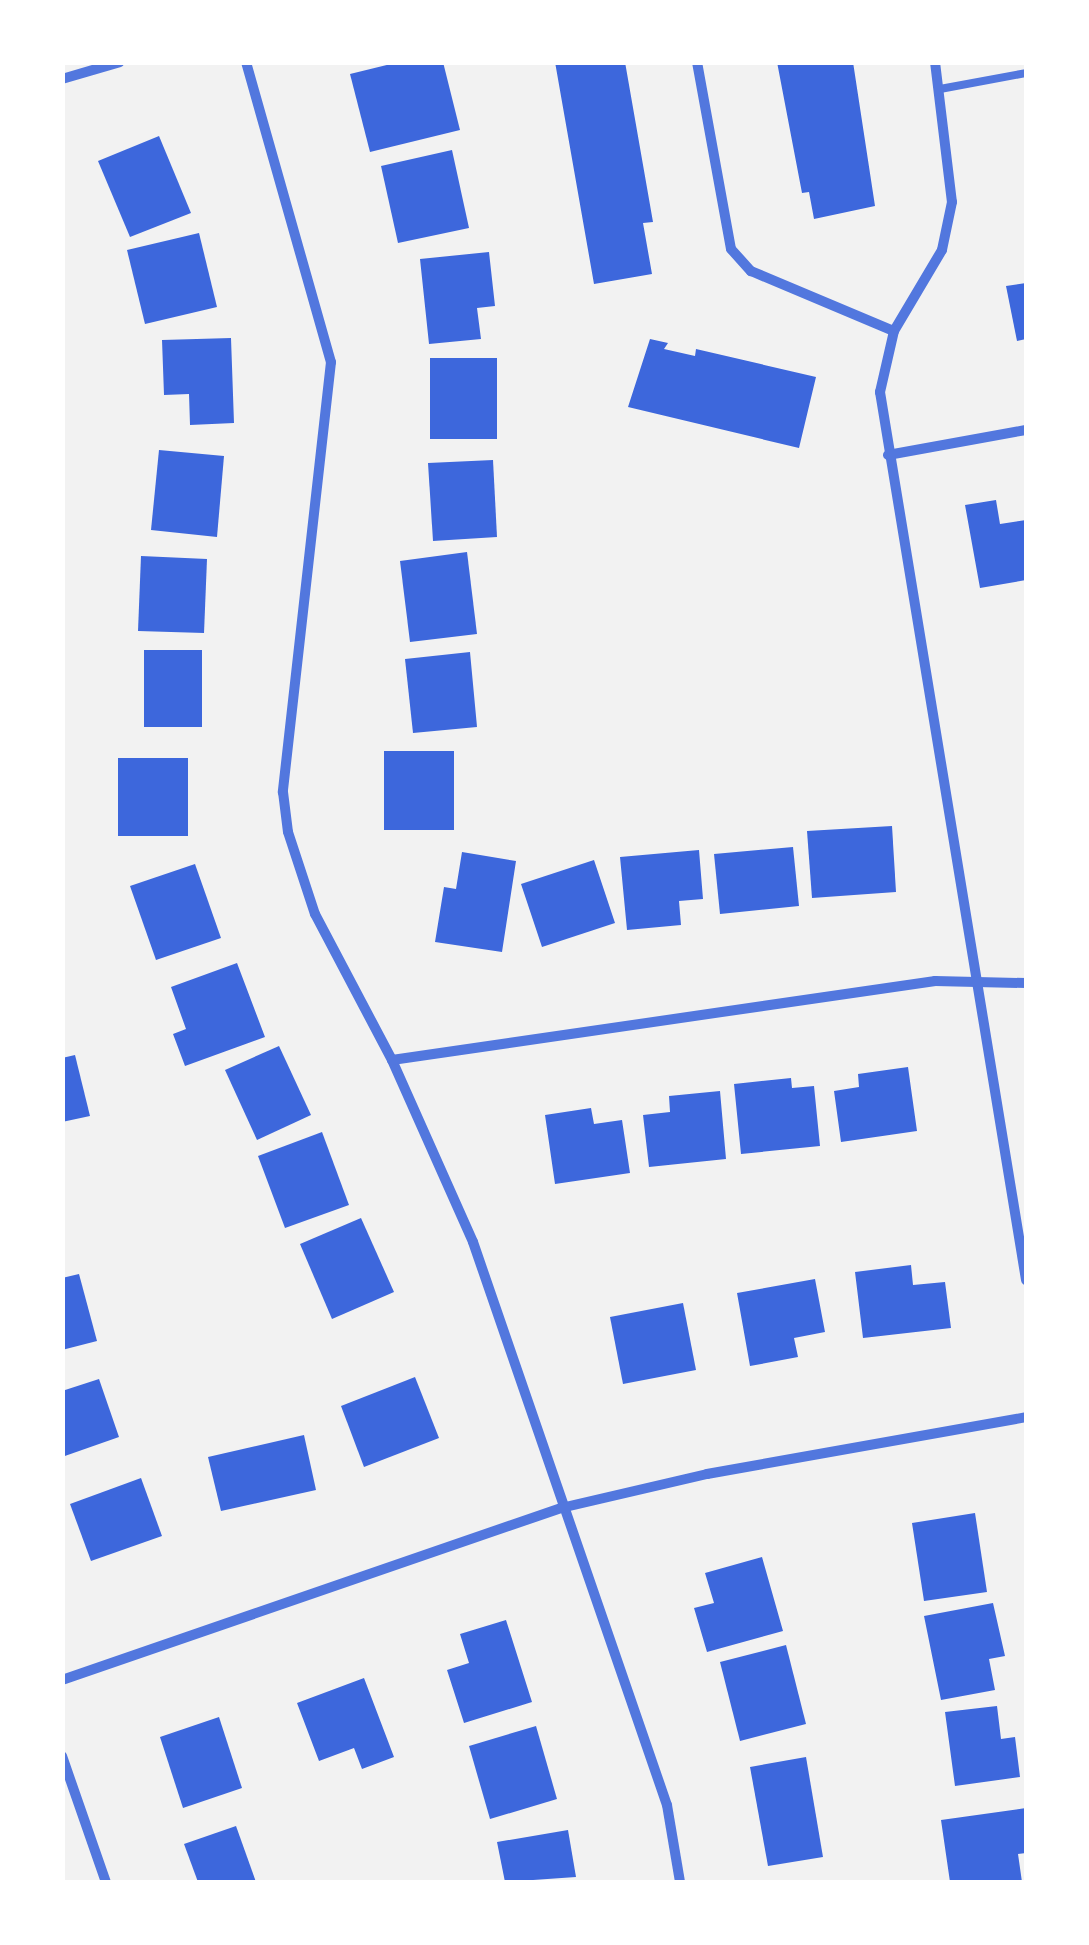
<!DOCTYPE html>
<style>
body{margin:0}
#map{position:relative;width:1089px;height:1945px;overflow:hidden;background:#f2f2f2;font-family:Lato,sans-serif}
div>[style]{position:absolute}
.building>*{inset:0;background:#3d67dc}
.service>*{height:8px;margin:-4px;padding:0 4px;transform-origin:4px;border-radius:4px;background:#5277de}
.minor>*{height:10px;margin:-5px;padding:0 5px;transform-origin:5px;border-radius:5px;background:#5277de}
span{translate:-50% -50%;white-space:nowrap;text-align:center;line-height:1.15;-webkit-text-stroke:8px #fff;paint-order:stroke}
.frame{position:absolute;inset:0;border:65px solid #fff;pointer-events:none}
</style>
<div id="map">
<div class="building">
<div style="clip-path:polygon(399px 62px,443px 62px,460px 130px,370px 152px,350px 74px)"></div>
<div style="clip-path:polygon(555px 62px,625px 62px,653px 222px,643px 223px,652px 274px,594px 284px)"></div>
<div style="clip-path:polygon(777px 62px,853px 62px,875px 206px,814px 219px,809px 192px,802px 193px)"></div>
<div style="clip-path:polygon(159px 136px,191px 213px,130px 237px,98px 161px)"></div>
<div style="clip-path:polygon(452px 150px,469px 228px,398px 243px,381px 166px)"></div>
<div style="clip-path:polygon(199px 233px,217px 307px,145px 324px,127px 250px)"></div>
<div style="clip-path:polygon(489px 252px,495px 306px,477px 308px,481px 339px,429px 344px,420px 259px)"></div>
<div style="clip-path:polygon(1026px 283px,1026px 339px,1017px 341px,1006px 286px)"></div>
<div style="clip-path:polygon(231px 338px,234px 423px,190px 425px,189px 394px,164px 395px,162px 340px)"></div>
<div style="clip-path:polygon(650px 339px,668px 343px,664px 349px,695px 356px,696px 349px,816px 377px,799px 448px,628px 407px)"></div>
<div style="clip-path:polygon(430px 358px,497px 358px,497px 439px,430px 439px)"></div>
<div style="clip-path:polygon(159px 450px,224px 456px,217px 537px,151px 530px)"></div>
<div style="clip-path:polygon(493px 460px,497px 537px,433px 541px,428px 463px)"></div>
<div style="clip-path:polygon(996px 500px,1000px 524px,1026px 520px,1026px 580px,980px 588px,965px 505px)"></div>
<div style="clip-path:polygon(467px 552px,477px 634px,410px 642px,400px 561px)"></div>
<div style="clip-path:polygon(141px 556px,207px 559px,204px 633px,138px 631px)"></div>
<div style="clip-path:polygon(144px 650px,202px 650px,202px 727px,144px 727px)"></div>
<div style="clip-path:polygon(470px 652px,477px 727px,413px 733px,405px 659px)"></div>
<div style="clip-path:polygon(384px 751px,454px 751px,454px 830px,384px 830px)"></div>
<div style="clip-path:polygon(118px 758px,188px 758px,188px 836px,118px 836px)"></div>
<div style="clip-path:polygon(892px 826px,896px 892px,812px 898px,807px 831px)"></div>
<div style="clip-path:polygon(793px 847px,799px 906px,720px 914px,714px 854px)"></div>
<div style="clip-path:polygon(699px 850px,703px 899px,679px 901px,681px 925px,627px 930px,620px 857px)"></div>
<div style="clip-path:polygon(462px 852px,516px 861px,502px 952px,435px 942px,444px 887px,456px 889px)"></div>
<div style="clip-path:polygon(594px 860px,615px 923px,542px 947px,521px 884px)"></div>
<div style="clip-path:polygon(195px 864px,221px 938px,156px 960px,130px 886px)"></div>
<div style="clip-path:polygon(237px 963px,265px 1037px,185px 1066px,173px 1034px,186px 1029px,171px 987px)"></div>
<div style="clip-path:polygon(279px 1046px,311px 1115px,257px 1140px,225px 1070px)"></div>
<div style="clip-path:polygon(75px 1055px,90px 1116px,62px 1122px,62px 1058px)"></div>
<div style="clip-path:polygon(908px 1067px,917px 1131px,841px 1142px,834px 1091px,859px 1087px,858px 1074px)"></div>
<div style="clip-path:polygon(791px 1078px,792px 1088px,814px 1086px,820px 1146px,741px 1154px,734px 1084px)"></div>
<div style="clip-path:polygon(720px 1091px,726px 1159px,649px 1167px,643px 1115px,670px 1112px,669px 1096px)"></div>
<div style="clip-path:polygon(591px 1108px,594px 1124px,622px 1120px,630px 1173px,555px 1184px,545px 1115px)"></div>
<div style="clip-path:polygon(322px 1132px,349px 1205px,285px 1228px,258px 1156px)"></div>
<div style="clip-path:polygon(361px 1218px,394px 1292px,332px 1319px,300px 1244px)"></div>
<div style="clip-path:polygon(911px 1265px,913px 1285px,945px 1282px,951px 1328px,863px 1338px,855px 1272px)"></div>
<div style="clip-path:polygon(79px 1274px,97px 1341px,62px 1350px,62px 1278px)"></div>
<div style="clip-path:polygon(815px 1279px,825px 1332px,794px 1338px,798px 1357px,750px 1366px,737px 1293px)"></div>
<div style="clip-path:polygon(683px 1303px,696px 1370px,623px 1384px,610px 1317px)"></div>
<div style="clip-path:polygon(415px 1377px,439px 1438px,364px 1467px,341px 1406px)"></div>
<div style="clip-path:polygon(99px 1379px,119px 1437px,62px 1457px,62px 1391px)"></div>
<div style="clip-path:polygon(304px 1435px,316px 1490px,221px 1511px,208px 1457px)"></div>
<div style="clip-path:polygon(141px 1478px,162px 1536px,91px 1561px,70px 1504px)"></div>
<div style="clip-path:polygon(975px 1513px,987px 1592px,924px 1601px,912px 1523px)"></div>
<div style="clip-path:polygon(762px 1557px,783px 1631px,707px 1652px,694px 1608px,714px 1603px,705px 1573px)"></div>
<div style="clip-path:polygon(993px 1603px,1005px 1656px,989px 1659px,995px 1690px,941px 1700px,924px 1616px)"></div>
<div style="clip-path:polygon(506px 1620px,532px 1702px,464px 1723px,447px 1670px,469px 1663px,460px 1634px)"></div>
<div style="clip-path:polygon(786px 1645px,806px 1724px,740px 1741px,720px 1662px)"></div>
<div style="clip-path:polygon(364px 1678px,394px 1757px,362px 1769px,354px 1748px,319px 1761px,297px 1703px)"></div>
<div style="clip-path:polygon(997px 1706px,1001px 1739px,1015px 1737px,1020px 1777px,955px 1786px,945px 1712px)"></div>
<div style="clip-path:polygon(219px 1717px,242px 1788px,183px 1808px,160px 1737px)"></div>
<div style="clip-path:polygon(536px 1726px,557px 1799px,490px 1819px,469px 1746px)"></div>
<div style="clip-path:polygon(806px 1757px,823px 1857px,768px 1866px,750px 1767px)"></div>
<div style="clip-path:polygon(1026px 1808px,1026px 1853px,1018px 1854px,1022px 1882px,950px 1882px,941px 1820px)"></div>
<div style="clip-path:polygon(236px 1826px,256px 1882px,198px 1882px,184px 1844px)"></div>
<div style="clip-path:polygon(568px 1830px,576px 1877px,505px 1882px,497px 1842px)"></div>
</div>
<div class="service">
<div style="left:940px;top:89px;width:87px;rotate:-10.5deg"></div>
</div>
<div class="minor">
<div style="left:246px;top:62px;width:312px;rotate:74.2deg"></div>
<div style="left:331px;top:362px;width:433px;rotate:96.4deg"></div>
<div style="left:283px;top:792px;width:40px;rotate:82.9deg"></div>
<div style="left:288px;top:832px;width:86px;rotate:71.8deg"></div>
<div style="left:315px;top:914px;width:165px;rotate:62.2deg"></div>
<div style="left:392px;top:1060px;width:199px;rotate:66deg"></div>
<div style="left:473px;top:1242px;width:595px;rotate:70.99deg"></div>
<div style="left:667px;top:1805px;width:78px;rotate:80.4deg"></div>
<div style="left:697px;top:62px;width:190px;rotate:79.7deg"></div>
<div style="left:731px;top:249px;width:30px;rotate:48deg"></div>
<div style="left:751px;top:271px;width:155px;rotate:22.8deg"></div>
<div style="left:935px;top:62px;width:141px;rotate:83.1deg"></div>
<div style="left:952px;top:202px;width:49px;rotate:101.8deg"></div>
<div style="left:942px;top:250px;width:94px;rotate:120.7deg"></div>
<div style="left:894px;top:331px;width:63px;rotate:102.9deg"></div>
<div style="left:880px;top:392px;width:900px;rotate:80.66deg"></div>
<div style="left:62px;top:79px;width:60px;rotate:-16.3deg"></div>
<div style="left:888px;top:455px;width:140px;rotate:-10.3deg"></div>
<div style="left:392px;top:1060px;width:549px;rotate:-8.28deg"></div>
<div style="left:935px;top:981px;width:91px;rotate:1.3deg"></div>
<div style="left:62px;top:1680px;width:528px;rotate:-19.02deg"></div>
<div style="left:561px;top:1508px;width:150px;rotate:-13.1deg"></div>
<div style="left:707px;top:1474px;width:324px;rotate:-10.1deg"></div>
<div style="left:62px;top:1756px;width:133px;rotate:70.8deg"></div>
</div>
<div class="frame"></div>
</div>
